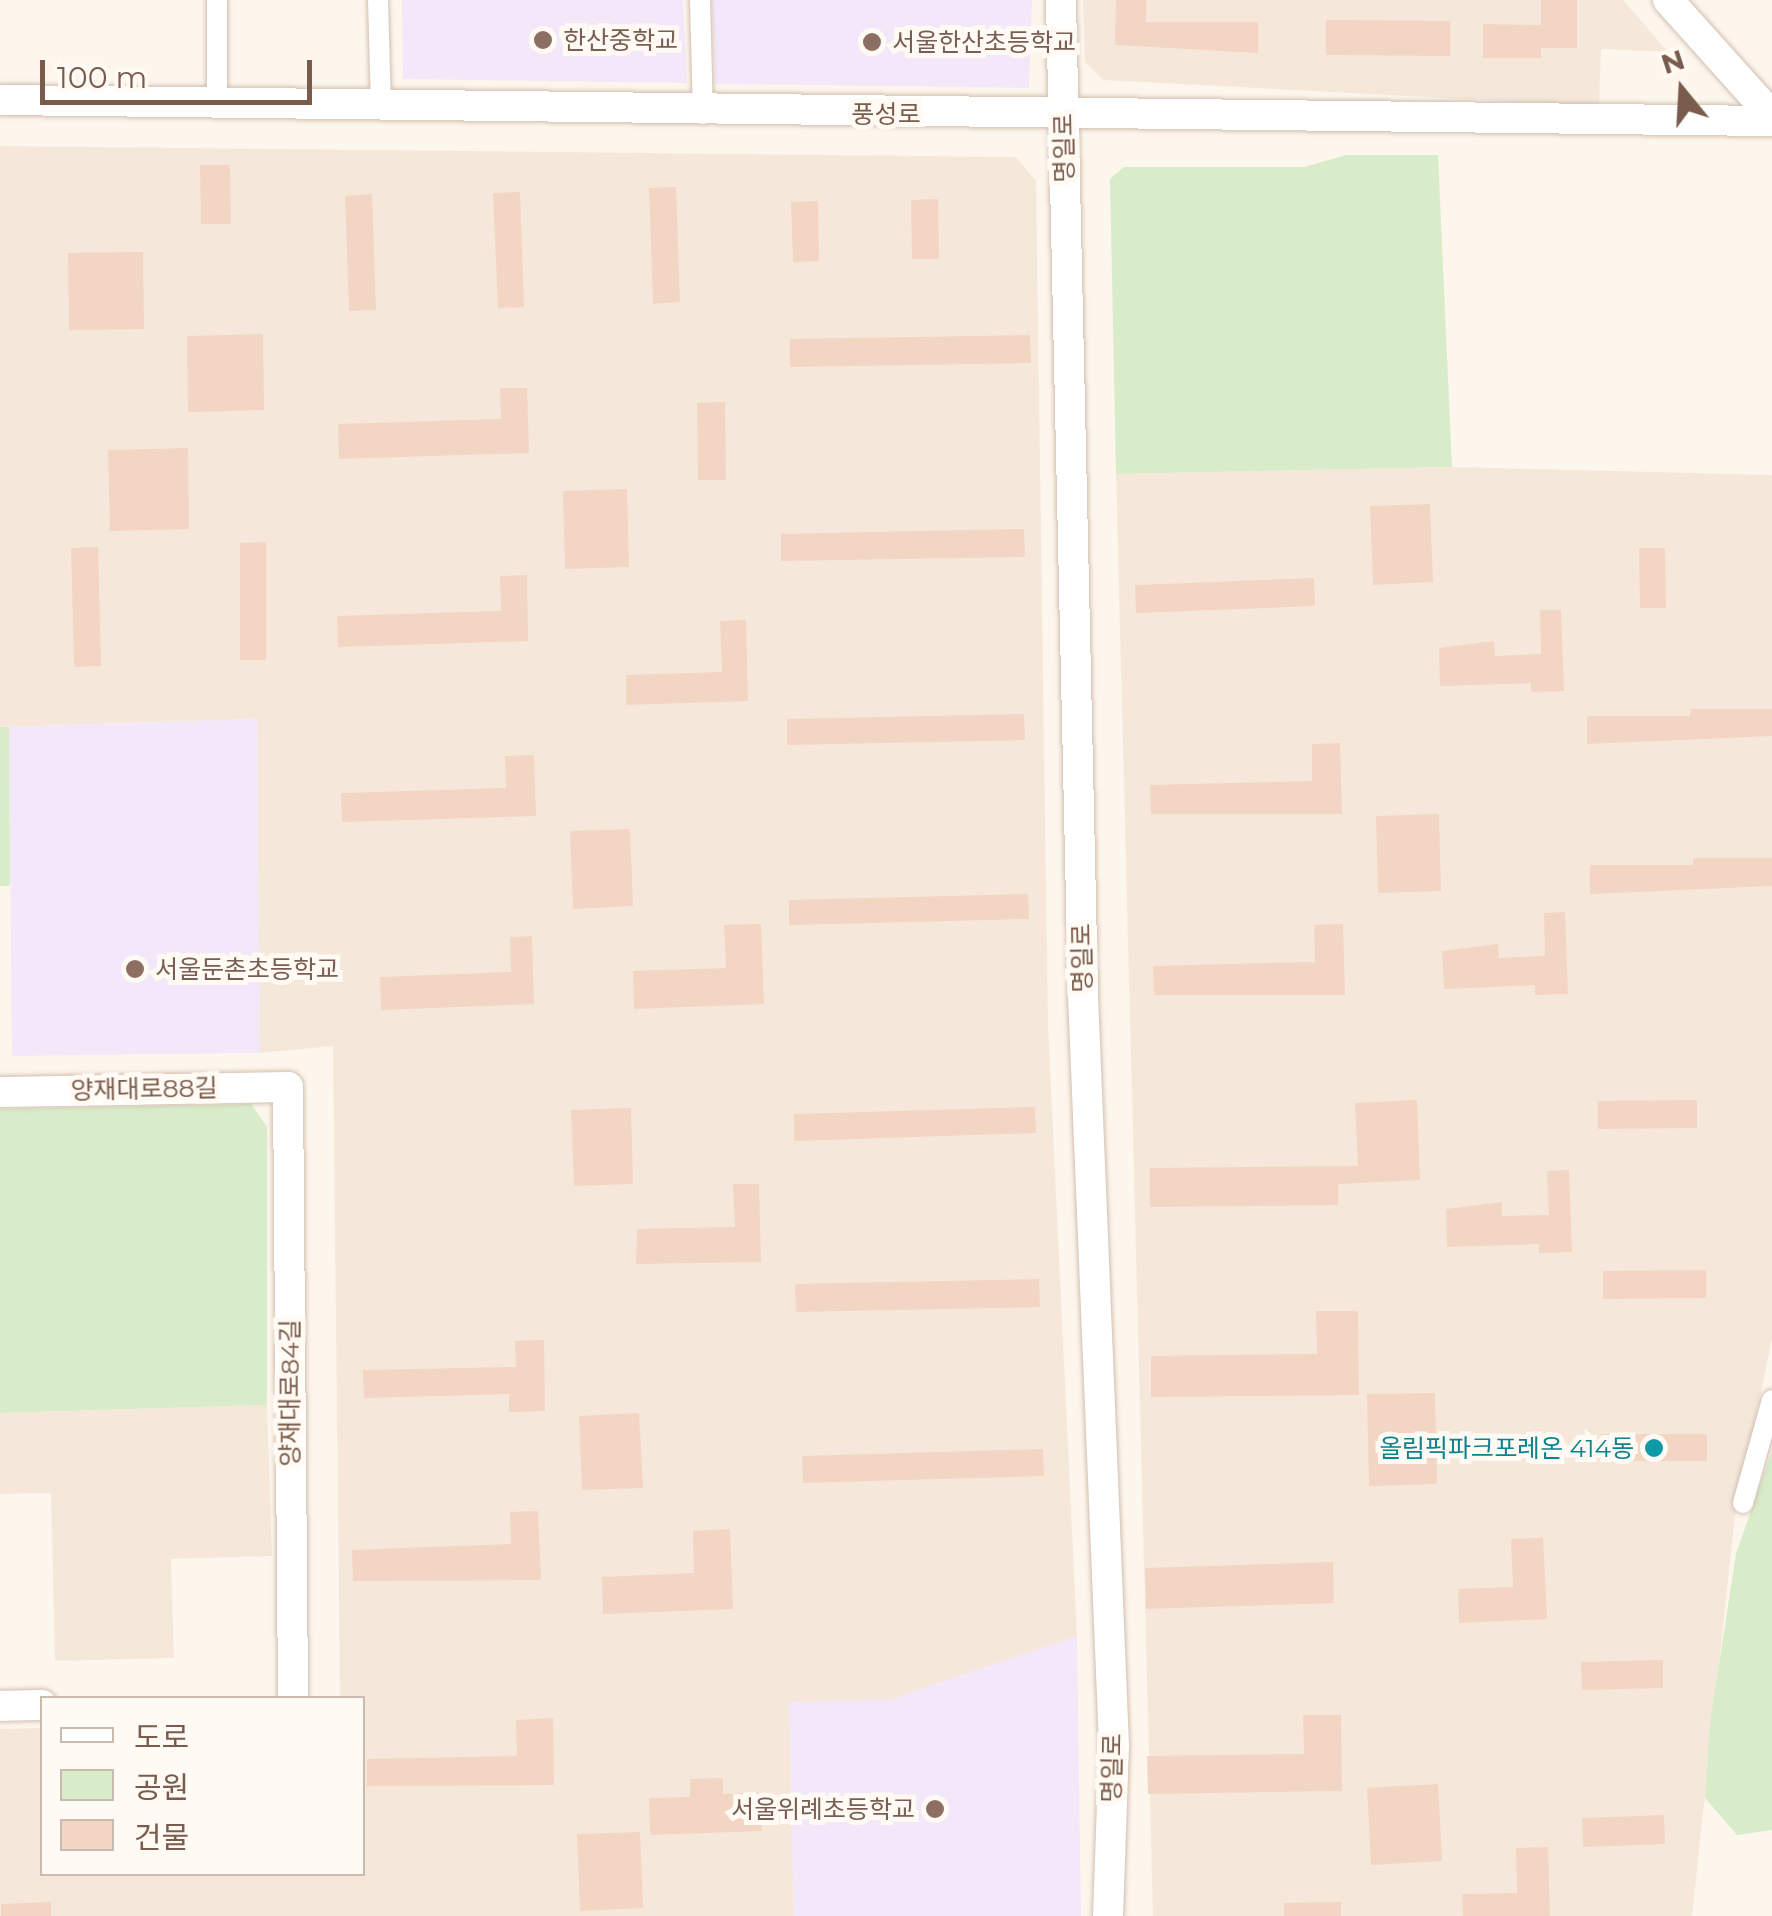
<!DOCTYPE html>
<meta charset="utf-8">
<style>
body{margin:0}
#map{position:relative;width:1772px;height:1916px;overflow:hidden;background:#fdf6ec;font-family:Montserrat,"Noto Sans KR",sans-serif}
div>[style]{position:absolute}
.residential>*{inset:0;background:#f5e8da}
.education>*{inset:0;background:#f3e8fa}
.green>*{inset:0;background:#d8ecc9}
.building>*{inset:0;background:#f3d5c3}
.roads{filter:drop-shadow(0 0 2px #d1beb0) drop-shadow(0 0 2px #d1beb0)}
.street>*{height:20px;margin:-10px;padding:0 10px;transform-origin:10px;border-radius:10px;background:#fff}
.secondary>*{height:30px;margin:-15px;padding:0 15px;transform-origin:15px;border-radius:15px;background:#fff}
.dots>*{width:28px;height:28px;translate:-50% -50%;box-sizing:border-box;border:5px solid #fffaf3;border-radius:50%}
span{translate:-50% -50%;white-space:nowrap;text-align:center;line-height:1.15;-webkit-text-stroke:10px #fffaf3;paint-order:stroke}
.education-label{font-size:25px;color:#785e54}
.left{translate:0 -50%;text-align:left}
.right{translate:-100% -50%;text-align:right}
.street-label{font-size:25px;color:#7a5c4d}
.culture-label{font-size:25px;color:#0d838f}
.legend{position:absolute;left:40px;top:1696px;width:325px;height:180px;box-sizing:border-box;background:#fffaf3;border:2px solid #cabbb1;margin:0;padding:12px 18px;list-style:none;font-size:30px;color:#7a5c4d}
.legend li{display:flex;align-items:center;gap:20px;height:50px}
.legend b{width:50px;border:2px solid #cabbb1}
.north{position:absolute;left:1632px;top:40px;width:100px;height:100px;-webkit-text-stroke:8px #fffaf3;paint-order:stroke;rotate:342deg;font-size:28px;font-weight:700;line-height:40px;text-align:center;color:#7a5c4d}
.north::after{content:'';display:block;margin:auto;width:35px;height:45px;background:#7a5c4d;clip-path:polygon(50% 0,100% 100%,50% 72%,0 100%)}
.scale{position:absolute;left:40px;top:60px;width:272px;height:45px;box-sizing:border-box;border:5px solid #7a5c4d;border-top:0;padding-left:12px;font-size:30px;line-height:35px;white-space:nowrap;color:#7a5c4d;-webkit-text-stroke:8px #fffaf3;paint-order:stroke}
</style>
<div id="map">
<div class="residential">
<div style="clip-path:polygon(1083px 0,1623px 0,1668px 52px,1601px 49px,1599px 106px,1103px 80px,1085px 62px)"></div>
<div style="clip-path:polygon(0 146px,1016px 157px,1036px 181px,1048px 1024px,1077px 1636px,889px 1700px,789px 1703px,794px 1916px,0 1916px,0 1729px,42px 1728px,42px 1874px,362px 1874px,362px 1698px,340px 1698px,333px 1046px,260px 1053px,257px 719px,0 727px)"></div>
<div style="clip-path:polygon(1452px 467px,1772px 475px,1772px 1339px,1735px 1516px,1692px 1916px,1153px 1916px,1116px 474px)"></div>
<div style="clip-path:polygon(267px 1405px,272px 1556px,171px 1559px,174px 1658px,55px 1661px,51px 1493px,0 1494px,0 1413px)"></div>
</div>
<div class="education">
<div style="clip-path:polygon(402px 0,683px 0,687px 83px,403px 79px)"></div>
<div style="clip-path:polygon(712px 0,1032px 0,1029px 88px,715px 84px)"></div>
<div style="clip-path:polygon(257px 719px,260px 1053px,12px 1056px,9px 727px)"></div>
<div style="clip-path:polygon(1077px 1636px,1081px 1916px,794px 1916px,789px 1702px,889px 1700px)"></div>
</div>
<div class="green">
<div style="clip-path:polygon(1346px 155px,1438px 155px,1452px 467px,1116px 474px,1110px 179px,1124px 167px,1304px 167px)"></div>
<div style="clip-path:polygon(0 727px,9px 727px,10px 886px,0 886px)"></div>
<div style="clip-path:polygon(251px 1104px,267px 1127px,267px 1405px,0 1413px,0 1109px)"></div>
<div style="clip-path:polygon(1772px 1450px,1772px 1830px,1737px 1835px,1705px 1798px,1710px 1723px,1736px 1554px)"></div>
</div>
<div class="building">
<div style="clip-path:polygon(1116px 0,1146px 0,1146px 22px,1258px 22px,1258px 53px,1115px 45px)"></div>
<div style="clip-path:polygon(1541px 0,1577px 0,1577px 48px,1541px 48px,1541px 58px,1483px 58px,1483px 24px,1541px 25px)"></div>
<div style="clip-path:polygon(1326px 20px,1450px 21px,1450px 56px,1326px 55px)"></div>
<div style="clip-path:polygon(200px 165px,230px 165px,231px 224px,201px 224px)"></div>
<div style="clip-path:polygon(676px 187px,680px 302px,653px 304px,649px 188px)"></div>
<div style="clip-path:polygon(520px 192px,524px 307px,498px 308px,493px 193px)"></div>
<div style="clip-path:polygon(372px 194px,376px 310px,349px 311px,345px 196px)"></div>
<div style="clip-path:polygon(938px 199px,939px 259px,912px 259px,911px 200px)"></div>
<div style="clip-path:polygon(818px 201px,819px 261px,793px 262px,791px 202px)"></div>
<div style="clip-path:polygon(143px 252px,144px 329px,69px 330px,68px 253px)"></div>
<div style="clip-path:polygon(263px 334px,264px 410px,188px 412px,187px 336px)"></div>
<div style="clip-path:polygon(1030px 335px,1031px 363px,790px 367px,790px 339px)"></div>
<div style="clip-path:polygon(500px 388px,527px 388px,529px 453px,339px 459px,338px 424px,501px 419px)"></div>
<div style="clip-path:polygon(725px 402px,726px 480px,698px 480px,697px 403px)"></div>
<div style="clip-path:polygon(188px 448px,189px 529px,110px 531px,108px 450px)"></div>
<div style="clip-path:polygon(627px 489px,629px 567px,565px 569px,563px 491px)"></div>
<div style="clip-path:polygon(1430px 504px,1433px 582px,1373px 585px,1370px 506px)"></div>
<div style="clip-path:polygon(1024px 529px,1025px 557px,781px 561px,781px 534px)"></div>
<div style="clip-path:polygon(266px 542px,266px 660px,240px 660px,240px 543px)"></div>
<div style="clip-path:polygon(98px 547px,101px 666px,74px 667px,71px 548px)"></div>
<div style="clip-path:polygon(1639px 548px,1665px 548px,1666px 608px,1640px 608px)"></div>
<div style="clip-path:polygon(527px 575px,528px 641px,338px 647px,337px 616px,501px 611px,500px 576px)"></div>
<div style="clip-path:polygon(1314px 578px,1315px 606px,1136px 613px,1135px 585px)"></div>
<div style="clip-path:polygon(1540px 610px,1561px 610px,1564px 691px,1531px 692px,1531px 683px,1440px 686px,1439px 648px,1494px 641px,1495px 656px,1541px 654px)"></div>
<div style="clip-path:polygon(746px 620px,748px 701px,626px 705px,626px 675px,722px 672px,720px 621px)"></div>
<div style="clip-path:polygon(1690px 709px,1772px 709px,1772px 736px,1587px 744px,1587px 716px,1690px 716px)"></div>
<div style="clip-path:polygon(1024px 714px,1025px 740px,787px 745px,787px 719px)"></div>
<div style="clip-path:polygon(1340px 743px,1342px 814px,1151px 814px,1150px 785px,1312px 781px,1312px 744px)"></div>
<div style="clip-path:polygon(534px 755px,536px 816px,342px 822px,341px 793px,506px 788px,505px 756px)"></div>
<div style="clip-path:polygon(1439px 814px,1441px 891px,1378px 893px,1376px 816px)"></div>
<div style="clip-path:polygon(630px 829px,633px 906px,573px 909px,570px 831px)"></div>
<div style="clip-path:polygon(1693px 858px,1772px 858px,1772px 886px,1590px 894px,1590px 865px,1693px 865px)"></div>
<div style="clip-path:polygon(1028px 894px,1029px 919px,789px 925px,789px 900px)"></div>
<div style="clip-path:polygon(1565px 912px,1568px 994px,1535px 995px,1535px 985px,1444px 989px,1442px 951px,1498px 944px,1499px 958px,1545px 956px,1544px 913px)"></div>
<div style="clip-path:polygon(761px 924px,764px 1004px,634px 1009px,633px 971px,726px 968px,724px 925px)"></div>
<div style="clip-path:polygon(1343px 924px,1345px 995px,1154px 995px,1153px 966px,1315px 962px,1314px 925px)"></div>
<div style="clip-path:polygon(532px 936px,534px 1004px,381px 1010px,380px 977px,511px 972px,510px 937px)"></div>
<div style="clip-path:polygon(1417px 1100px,1420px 1180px,1338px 1184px,1338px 1205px,1150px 1207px,1150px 1168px,1358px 1166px,1355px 1103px)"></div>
<div style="clip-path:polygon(1697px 1100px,1697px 1128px,1598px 1129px,1598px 1101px)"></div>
<div style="clip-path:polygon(1035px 1107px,1036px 1133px,794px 1141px,794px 1114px)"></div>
<div style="clip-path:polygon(631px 1108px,633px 1184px,574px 1186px,571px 1110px)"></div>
<div style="clip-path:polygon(1569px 1170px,1572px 1252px,1539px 1253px,1539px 1244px,1447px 1247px,1446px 1209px,1502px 1202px,1502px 1216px,1549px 1215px,1547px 1171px)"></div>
<div style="clip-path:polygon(733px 1184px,759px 1184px,761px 1262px,636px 1264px,637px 1229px,735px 1227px)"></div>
<div style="clip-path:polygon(1706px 1270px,1706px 1298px,1603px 1299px,1603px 1271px)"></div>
<div style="clip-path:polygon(1039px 1279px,1040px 1307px,796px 1312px,795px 1284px)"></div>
<div style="clip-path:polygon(1316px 1311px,1358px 1311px,1359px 1395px,1151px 1397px,1151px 1356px,1317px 1354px)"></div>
<div style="clip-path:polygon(544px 1340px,545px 1411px,509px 1412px,509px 1394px,364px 1398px,363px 1370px,516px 1367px,515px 1341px)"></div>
<div style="clip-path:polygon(1435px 1393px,1437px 1484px,1369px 1486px,1367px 1394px)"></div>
<div style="clip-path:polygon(639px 1413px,643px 1488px,582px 1490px,579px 1416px)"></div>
<div style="clip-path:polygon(1601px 1434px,1707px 1434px,1707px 1461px,1602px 1461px)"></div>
<div style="clip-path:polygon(1043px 1449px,1044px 1476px,803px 1483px,802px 1456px)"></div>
<div style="clip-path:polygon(538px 1511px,541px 1580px,353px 1581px,352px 1550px,511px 1544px,510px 1512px)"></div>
<div style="clip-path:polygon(730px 1529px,733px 1609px,603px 1614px,602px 1577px,694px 1573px,693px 1531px)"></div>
<div style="clip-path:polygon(1543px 1538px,1547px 1619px,1459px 1623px,1458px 1589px,1513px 1587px,1511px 1539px)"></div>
<div style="clip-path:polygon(1333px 1562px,1334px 1603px,1146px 1609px,1145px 1568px)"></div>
<div style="clip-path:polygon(1663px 1660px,1663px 1688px,1582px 1690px,1581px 1662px)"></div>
<div style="clip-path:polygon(1303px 1715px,1341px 1715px,1342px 1791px,1148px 1794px,1147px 1756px,1304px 1754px)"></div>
<div style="clip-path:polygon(553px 1718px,554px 1785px,367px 1786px,367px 1759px,517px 1756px,516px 1720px)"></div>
<div style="clip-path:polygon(723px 1778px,723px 1794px,761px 1793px,762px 1831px,650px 1835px,649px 1798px,690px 1797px,690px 1779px)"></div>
<div style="clip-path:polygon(1438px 1784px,1442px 1861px,1371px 1865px,1367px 1788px)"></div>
<div style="clip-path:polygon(1664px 1815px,1665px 1844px,1583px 1847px,1582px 1818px)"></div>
<div style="clip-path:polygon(640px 1832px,643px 1908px,580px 1911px,577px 1834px)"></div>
<div style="clip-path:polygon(1548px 1847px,1550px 1916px,1463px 1916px,1462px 1894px,1517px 1893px,1516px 1848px)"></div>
<div style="clip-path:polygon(51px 1902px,51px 1916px,1px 1916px,1px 1904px)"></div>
<div style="clip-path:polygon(1341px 1902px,1341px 1916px,1284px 1916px,1284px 1903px)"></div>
</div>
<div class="roads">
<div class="street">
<div style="left:217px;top:0;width:105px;rotate:90deg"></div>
<div style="left:378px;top:0;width:108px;rotate:88.4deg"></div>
<div style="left:700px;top:0;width:114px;rotate:88.5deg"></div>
<div style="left:1743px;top:1503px;width:107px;rotate:-74.3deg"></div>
</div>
<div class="secondary">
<div style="left:1061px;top:0;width:996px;rotate:88.73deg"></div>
<div style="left:1083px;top:996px;width:750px;rotate:87.63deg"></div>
<div style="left:1114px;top:1745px;width:171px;rotate:92deg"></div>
<div style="left:1668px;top:0;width:156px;rotate:48.1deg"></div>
<div style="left:0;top:100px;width:1772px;rotate:0.68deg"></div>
<div style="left:0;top:1092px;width:288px;rotate:-1deg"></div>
<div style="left:288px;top:1087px;width:611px;rotate:89.53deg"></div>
<div style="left:0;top:1706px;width:42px;rotate:-1.4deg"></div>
</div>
</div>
<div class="dots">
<div style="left:543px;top:40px;background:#8d6e63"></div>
<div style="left:872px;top:42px;background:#8d6e63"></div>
<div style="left:135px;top:969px;background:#8d6e63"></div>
<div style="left:1654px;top:1448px;background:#0f9aa8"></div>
<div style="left:935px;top:1809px;background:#8d6e63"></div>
</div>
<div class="education-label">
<span class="left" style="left:563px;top:40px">한산중학교</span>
<span class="left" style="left:892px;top:42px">서울한산초등학교</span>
<span class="left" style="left:155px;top:969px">서울둔촌초등학교</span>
<span class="right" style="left:915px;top:1809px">서울위례초등학교</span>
</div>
<div class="street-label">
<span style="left:886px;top:114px">풍성로</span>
<span style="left:1064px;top:148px;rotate:-91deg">명일로</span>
<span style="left:1082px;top:958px;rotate:-91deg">명일로</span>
<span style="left:144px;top:1089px;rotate:-1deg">양재대로88길</span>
<span style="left:290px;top:1393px;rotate:-90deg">양재대로84길</span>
<span style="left:1112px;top:1768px;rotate:-89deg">명일로</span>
</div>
<div class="culture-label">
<span class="right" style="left:1634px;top:1448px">올림픽파크포레온 414동</span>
</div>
<ul class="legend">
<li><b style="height:12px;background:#fff"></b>도로</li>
<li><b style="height:28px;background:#d8ecc9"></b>공원</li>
<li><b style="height:28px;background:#f3d5c3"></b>건물</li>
</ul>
<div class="north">N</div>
<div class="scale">100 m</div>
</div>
